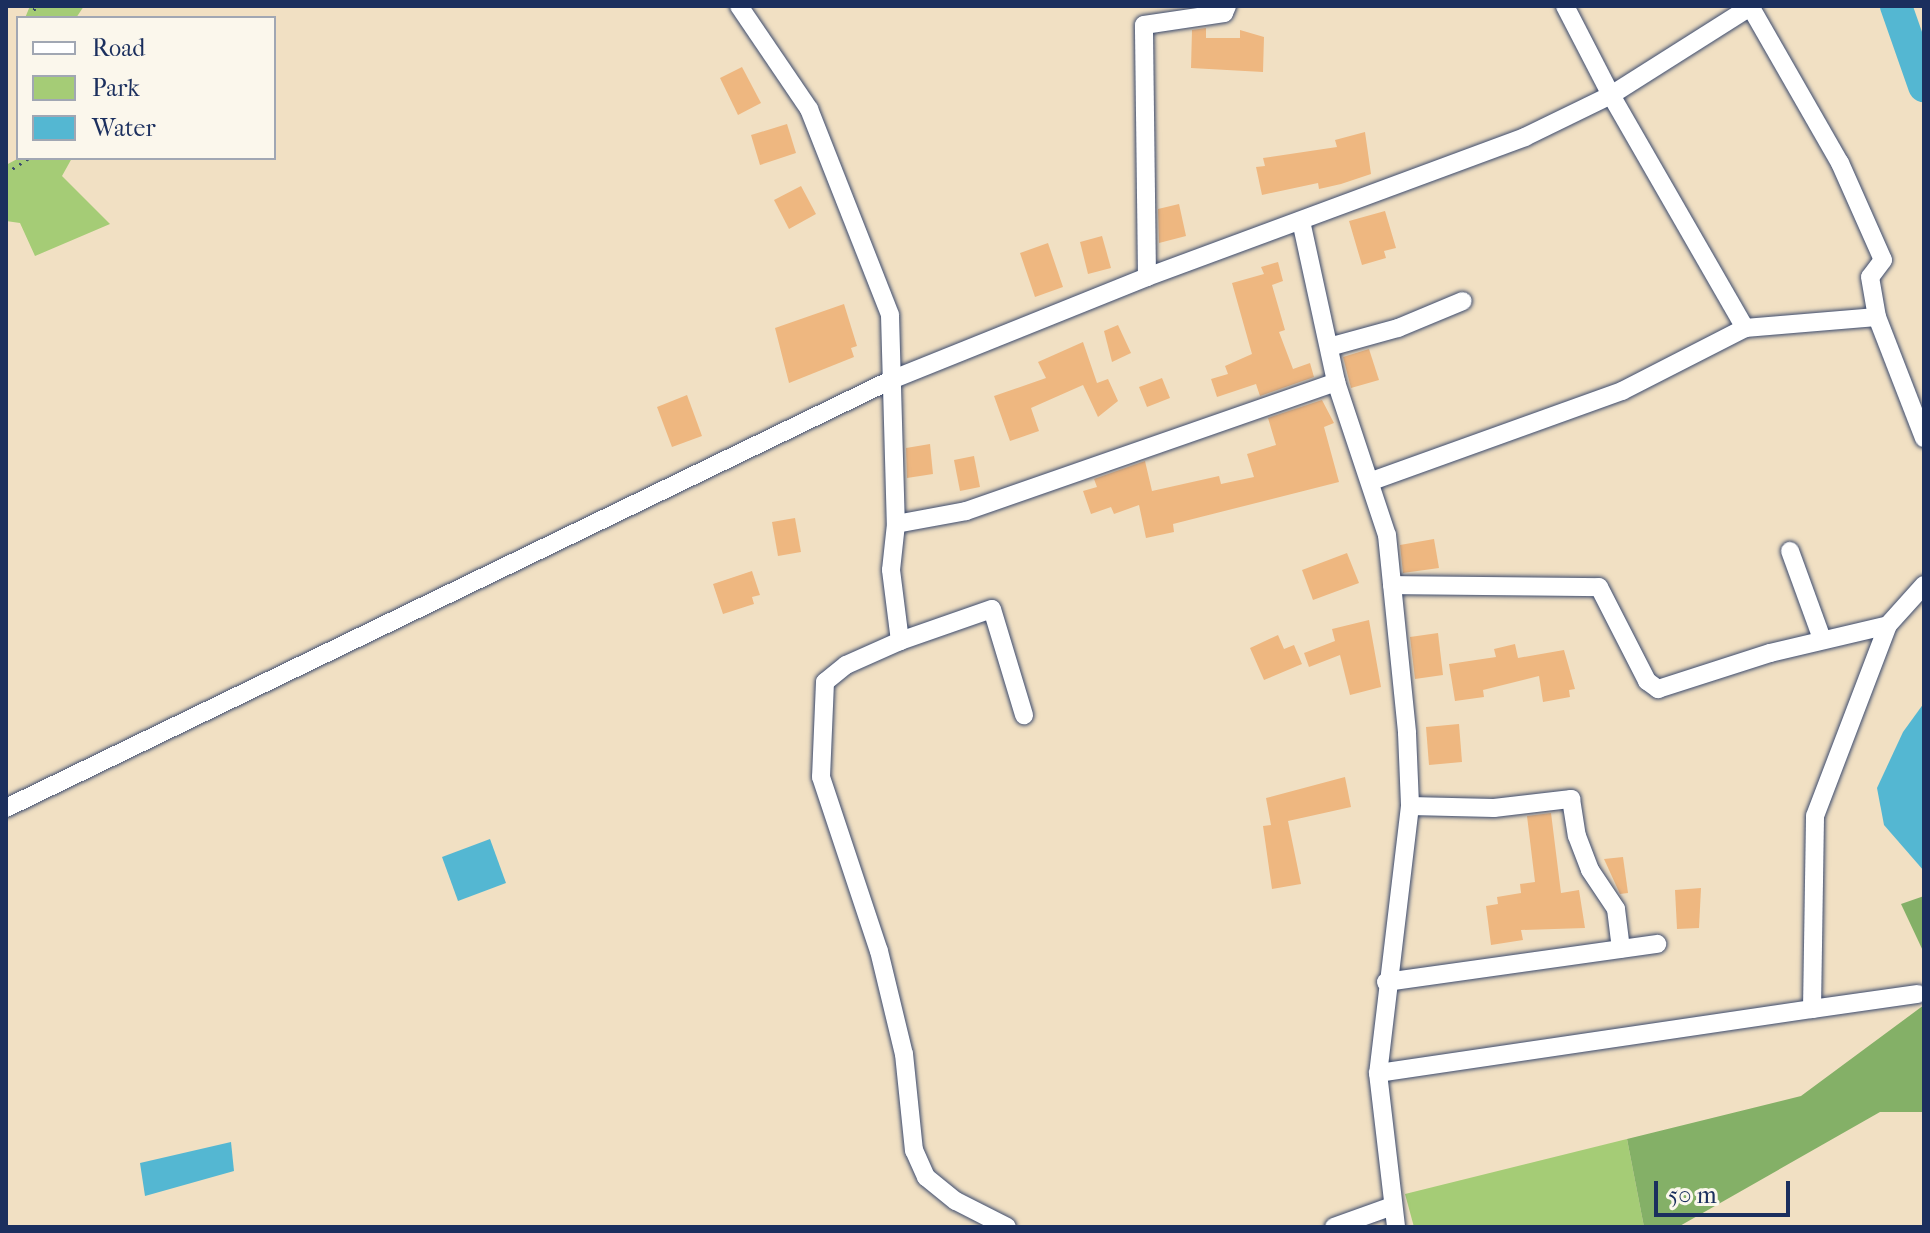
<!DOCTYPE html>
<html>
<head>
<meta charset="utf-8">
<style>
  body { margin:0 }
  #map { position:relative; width:1930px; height:1233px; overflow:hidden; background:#f1e0c3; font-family:"IM FELL French Canon",serif }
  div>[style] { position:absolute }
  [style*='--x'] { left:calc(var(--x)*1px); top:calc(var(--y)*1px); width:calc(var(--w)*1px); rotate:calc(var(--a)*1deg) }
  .green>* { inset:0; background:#a5cc76 }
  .forest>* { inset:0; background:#84b067 }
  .water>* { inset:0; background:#54b7d2 }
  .river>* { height:32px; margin:-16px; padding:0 16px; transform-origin:16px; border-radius:16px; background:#54b7d2 }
  .building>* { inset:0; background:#eeb780 }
  .path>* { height:3px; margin-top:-1.5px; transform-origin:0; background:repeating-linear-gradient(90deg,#3b4a6d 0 2px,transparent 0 8px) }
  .roads { filter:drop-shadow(0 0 2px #3b4a6d) drop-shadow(0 0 2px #3b4a6d) }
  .minor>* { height:18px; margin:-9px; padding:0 9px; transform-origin:9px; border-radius:9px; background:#fff }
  span { translate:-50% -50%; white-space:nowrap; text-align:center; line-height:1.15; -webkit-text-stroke:8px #fbf7ec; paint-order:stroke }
  .frame { position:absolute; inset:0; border:8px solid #1b2f5e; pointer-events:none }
  .legend { position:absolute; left:16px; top:16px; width:260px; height:144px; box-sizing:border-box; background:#fbf7ec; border:2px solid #a1a7b3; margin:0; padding:10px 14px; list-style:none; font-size:24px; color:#1b2f5e }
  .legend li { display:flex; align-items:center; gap:16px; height:40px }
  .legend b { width:40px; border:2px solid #a1a7b3 }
  .scale { position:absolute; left:1654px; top:1181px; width:136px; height:36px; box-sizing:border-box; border:4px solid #1b2f5e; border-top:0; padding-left:10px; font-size:24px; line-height:28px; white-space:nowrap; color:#1b2f5e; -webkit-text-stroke:6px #fbf7ec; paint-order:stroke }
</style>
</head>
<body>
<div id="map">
  <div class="green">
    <i style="clip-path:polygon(30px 6px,84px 6px,76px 18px,25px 18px)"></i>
    <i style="clip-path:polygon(19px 158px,72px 158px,62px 176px,110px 224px,35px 256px,20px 223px,6px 221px,6px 165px)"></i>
    <i style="clip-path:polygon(1627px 1139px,1644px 1227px,1414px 1227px,1405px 1194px)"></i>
  </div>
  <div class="forest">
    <i style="clip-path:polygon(1924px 896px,1924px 953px,1901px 904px)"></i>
    <i style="clip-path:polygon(1924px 1005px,1924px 1112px,1880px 1112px,1678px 1227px,1644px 1227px,1627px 1139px,1801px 1096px)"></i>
  </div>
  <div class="water">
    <i style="clip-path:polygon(1924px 703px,1924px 871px,1884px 825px,1877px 788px,1903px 732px)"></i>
    <i style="clip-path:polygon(490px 839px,506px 883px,458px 901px,442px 857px)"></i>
    <i style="clip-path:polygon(231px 1142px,234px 1171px,145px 1196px,140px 1163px)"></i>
  </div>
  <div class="river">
    <i style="--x:1896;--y:6;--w:85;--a:70.7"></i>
  </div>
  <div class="building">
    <i style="clip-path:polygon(1206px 28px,1206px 38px,1240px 38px,1240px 30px,1264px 37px,1263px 72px,1191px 68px,1192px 30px)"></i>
    <i style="clip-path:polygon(742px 67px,761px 103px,738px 115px,720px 78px)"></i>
    <i style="clip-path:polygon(787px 124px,796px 153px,760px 165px,751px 135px)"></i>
    <i style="clip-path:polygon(1365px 132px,1371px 174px,1341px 184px,1319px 189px,1318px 183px,1262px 195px,1256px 167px,1265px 166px,1263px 158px,1337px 147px,1335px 140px)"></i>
    <i style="clip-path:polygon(801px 186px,816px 214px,789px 229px,774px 200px)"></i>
    <i style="clip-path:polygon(1179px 204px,1186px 236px,1159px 243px,1158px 209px)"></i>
    <i style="clip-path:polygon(1385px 211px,1396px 248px,1384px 251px,1386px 258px,1362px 265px,1349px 221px)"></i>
    <i style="clip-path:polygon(1102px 236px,1111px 268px,1088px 274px,1080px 242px)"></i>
    <i style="clip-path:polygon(1048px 243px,1063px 287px,1035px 297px,1020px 253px)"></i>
    <i style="clip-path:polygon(1278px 262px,1283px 281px,1272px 285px,1285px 330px,1279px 332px,1293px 369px,1310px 363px,1314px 377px,1260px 396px,1256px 384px,1217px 397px,1211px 379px,1228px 374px,1225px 366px,1252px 354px,1232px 283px,1264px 274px,1261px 267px)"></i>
    <i style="clip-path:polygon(844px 304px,857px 346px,851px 348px,854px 357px,789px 383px,775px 328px)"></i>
    <i style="clip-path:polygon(1118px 325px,1131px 353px,1112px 362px,1104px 331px)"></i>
    <i style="clip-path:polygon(1083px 342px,1097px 383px,1108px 379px,1118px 401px,1098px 417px,1083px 385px,1031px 408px,1039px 431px,1010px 441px,994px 396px,1046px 378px,1038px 362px)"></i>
    <i style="clip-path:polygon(1369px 349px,1379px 380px,1351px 388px,1343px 357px)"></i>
    <i style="clip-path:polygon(1162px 378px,1170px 398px,1147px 407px,1139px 387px)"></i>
    <i style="clip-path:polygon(687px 395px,702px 436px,672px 447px,657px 407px)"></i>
    <i style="clip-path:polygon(1322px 400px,1334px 423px,1324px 427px,1339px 482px,1173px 524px,1174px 532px,1146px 538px,1139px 505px,1114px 514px,1111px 507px,1091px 514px,1083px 491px,1097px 487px,1094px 479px,1145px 461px,1152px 491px,1219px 476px,1221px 484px,1254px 477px,1247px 454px,1276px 445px,1268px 418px)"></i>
    <i style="clip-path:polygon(930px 444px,933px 474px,907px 478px,906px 448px)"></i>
    <i style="clip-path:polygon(974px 456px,980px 487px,960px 491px,954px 460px)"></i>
    <i style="clip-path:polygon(795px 518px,801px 552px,778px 556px,772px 522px)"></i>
    <i style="clip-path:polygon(1434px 539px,1439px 568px,1403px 573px,1400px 545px)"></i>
    <i style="clip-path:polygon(1347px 553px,1359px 583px,1313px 600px,1302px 570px)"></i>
    <i style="clip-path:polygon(752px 571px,760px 595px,752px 597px,754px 604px,723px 614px,713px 584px)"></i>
    <i style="clip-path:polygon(1369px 620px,1381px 687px,1350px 695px,1340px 655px,1309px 667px,1304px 653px,1335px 641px,1332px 629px)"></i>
    <i style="clip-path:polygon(1438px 633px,1443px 675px,1415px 679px,1410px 637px)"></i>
    <i style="clip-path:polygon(1278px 635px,1284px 649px,1294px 645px,1302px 664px,1264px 680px,1250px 648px)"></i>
    <i style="clip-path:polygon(1515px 644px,1518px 658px,1564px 650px,1575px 689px,1569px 690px,1570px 697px,1543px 702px,1539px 676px,1483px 690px,1484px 697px,1455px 701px,1449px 664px,1496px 657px,1494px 649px)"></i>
    <i style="clip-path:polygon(1459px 724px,1462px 762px,1429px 765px,1426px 727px)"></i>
    <i style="clip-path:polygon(1345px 777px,1351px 807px,1288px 821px,1301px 884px,1272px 889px,1263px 826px,1271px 825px,1266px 798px)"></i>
    <i style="clip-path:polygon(1551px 813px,1561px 893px,1579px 890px,1585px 928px,1521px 930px,1523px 940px,1491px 945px,1486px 906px,1498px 904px,1497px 897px,1521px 893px,1520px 884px,1535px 882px,1527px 816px)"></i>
    <i style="clip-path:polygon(1623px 857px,1628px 893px,1620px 894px,1604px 859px)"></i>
    <i style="clip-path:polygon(1701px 888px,1699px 928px,1677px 929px,1675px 890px)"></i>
  </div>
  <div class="path">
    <i style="--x:33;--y:18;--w:12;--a:-81"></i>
    <i style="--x:6;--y:173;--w:27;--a:-33"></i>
  </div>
  <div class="roads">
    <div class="minor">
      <i style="--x:739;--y:6;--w:125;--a:55.8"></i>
      <i style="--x:809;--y:109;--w:221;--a:68.5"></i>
      <i style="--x:890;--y:315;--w:209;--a:88.4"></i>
      <i style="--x:896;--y:524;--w:46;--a:96.2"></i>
      <i style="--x:891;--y:570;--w:72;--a:82.8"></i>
      <i style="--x:900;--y:641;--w:59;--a:156"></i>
      <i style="--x:846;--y:665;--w:27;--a:141"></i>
      <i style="--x:825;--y:682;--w:95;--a:92.4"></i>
      <i style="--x:821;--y:777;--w:183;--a:71.6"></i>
      <i style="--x:879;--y:951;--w:106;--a:76.4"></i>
      <i style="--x:904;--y:1054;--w:97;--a:84.1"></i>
      <i style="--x:914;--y:1150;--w:30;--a:66"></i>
      <i style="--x:926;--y:1177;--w:38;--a:39"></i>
      <i style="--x:956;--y:1201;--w:57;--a:27"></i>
      <i style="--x:1565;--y:6;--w:100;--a:62.7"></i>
      <i style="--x:1611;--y:95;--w:269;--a:60.1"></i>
      <i style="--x:1750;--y:6;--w:181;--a:60.2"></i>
      <i style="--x:1840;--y:163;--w:106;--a:66.1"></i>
      <i style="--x:1883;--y:260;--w:21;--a:127"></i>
      <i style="--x:1870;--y:277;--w:41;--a:80.1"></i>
      <i style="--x:1877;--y:317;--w:130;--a:68.8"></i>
      <i style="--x:1301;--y:221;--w:165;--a:77.7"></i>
      <i style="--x:1336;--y:382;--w:161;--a:71.6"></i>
      <i style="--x:1387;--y:535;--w:199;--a:84.2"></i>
      <i style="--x:1407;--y:733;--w:73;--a:87.6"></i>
      <i style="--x:1410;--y:806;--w:269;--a:96.8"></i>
      <i style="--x:1378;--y:1073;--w:155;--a:83.3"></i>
      <i style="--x:1147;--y:277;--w:252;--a:-90.7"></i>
      <i style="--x:1144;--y:25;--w:81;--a:-8.5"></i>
      <i style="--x:1224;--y:13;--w:8;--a:-67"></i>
      <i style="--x:1329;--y:347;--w:72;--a:-15.4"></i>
      <i style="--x:1398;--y:328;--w:70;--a:-22.6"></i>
      <i style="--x:1372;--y:481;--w:266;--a:-19.8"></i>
      <i style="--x:1622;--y:391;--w:138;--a:-27.1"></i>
      <i style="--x:1745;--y:328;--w:132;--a:-4.8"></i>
      <i style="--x:896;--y:524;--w:71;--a:-10.5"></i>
      <i style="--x:966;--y:511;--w:392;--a:-19.2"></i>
      <i style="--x:1790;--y:551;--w:94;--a:70"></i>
      <i style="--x:1392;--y:585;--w:207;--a:0.6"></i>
      <i style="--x:1599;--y:587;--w:106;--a:62.9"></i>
      <i style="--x:1647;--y:681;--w:14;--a:36"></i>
      <i style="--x:1658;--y:689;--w:118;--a:-17.8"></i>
      <i style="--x:1770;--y:653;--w:121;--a:-13.3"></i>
      <i style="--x:900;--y:641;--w:97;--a:-19.2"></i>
      <i style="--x:992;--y:609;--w:111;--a:73.2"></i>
      <i style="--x:1410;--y:806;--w:84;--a:1.4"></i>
      <i style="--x:1494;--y:808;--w:78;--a:-6.7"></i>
      <i style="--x:1571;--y:799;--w:37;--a:81"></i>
      <i style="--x:1577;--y:836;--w:36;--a:69"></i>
      <i style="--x:1590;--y:870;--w:47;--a:56.3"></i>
      <i style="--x:1616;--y:909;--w:40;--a:82.9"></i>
      <i style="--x:6;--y:808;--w:983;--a:-25.81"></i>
      <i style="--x:891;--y:380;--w:276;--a:-21.9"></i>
      <i style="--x:1147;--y:277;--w:403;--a:-20.3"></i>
      <i style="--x:1525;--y:137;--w:96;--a:-26"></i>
      <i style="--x:1611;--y:95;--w:167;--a:-32.3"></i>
      <i style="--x:1386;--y:982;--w:274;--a:-8"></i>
      <i style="--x:1812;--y:1009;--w:107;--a:-8.1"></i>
      <i style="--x:1378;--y:1073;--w:439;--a:-8.4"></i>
      <i style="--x:1812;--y:1009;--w:193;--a:-89.1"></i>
      <i style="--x:1815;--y:816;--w:204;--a:-69.1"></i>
      <i style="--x:1888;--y:625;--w:54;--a:-48"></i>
      <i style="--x:1334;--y:1227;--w:59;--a:-19.7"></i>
    </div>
  </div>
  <div class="frame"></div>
  <ul class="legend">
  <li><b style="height:10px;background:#fff"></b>Road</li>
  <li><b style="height:22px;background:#a5cc76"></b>Park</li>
  <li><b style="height:22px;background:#54b7d2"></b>Water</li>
  </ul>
  <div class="scale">50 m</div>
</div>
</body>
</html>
